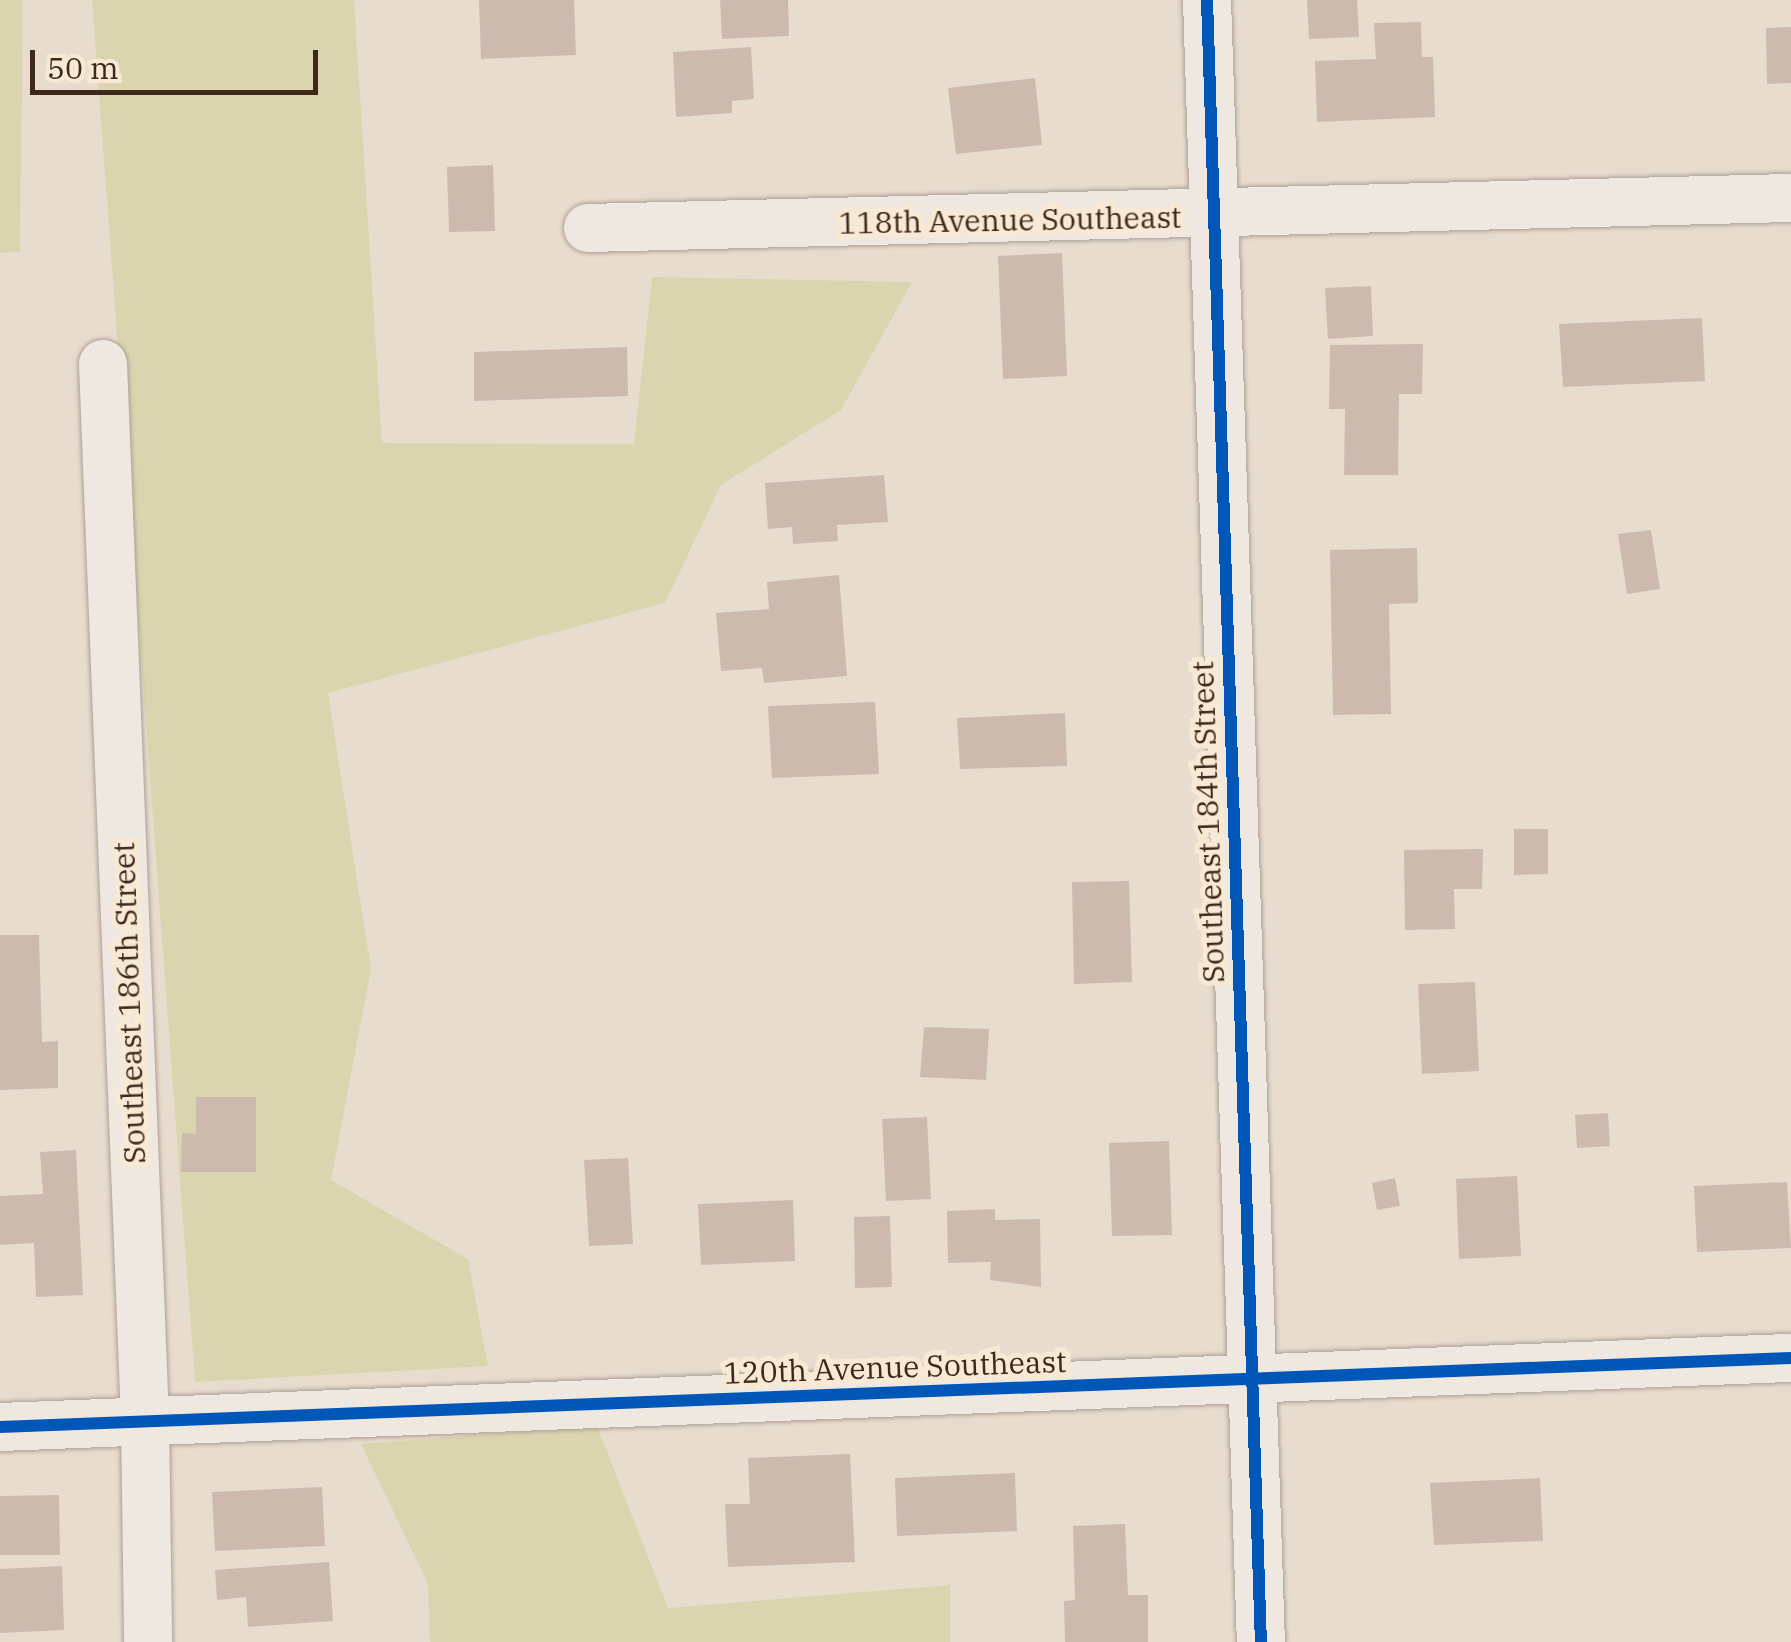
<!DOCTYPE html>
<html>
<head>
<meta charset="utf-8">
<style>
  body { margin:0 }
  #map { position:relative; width:1791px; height:1642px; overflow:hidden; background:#e8dcce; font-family:"IBM Plex Serif",serif }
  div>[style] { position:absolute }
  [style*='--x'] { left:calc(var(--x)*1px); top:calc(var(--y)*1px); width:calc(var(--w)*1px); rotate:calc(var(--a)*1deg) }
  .green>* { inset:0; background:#dbd5af }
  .building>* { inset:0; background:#ccbaaf }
  .roads { filter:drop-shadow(0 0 2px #ada197) drop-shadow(0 0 2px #ada197) }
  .street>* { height:48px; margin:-24px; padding:0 24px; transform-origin:24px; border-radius:24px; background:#efe8e0 }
  .cycleway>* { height:12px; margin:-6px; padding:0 6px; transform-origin:6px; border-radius:6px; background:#0057b8 }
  span { translate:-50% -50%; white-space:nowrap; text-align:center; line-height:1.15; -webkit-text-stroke:10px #f8e9d4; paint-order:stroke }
  .street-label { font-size:30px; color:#3d281e }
  .scale { position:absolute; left:30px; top:50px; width:288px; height:45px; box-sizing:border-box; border:5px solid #3d281e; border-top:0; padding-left:12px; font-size:30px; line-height:35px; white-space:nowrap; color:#3d281e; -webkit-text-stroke:8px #f8e9d4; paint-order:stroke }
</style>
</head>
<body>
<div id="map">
  <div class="green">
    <i style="clip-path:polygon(0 0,23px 0,20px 252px,0 253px)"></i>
    <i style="clip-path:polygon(92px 0,354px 0,382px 443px,634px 444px,652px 277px,912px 282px,841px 410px,721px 485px,665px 603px,328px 693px,371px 969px,331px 1180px,468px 1259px,488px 1366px,195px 1382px)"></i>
    <i style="clip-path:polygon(597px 1426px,668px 1608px,950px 1585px,950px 1642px,430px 1642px,428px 1584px,361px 1444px)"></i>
  </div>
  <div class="building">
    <i style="clip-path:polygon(479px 0,574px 0,576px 55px,481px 59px)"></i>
    <i style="clip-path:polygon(720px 0,788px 0,789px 36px,722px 39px)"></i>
    <i style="clip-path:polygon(1307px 0,1357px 0,1359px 37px,1309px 39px)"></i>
    <i style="clip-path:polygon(1421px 22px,1422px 57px,1433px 57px,1435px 117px,1317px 122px,1315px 61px,1376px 59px,1374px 23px)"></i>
    <i style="clip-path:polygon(1791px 27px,1791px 83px,1767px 84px,1766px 28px)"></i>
    <i style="clip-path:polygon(751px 47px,754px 99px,732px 101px,732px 113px,676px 117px,673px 52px)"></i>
    <i style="clip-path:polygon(1035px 78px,1042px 145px,956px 154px,948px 88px)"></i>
    <i style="clip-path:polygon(493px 165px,495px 231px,449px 232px,447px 167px)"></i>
    <i style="clip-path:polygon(1062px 253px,1067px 376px,1003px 379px,998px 256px)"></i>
    <i style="clip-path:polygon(1371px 286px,1373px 336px,1328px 339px,1325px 288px)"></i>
    <i style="clip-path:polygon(1702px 318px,1705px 381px,1563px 387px,1559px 324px)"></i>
    <i style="clip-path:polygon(1423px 344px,1422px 394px,1399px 394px,1398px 475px,1344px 475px,1345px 409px,1329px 409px,1330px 345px)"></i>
    <i style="clip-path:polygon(627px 347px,628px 396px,474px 401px,474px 352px)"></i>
    <i style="clip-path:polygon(884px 475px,888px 522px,837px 525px,838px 541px,793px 544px,792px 527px,768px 529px,765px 483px)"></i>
    <i style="clip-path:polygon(1651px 530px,1660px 589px,1627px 594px,1618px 534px)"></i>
    <i style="clip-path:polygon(1417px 548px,1418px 603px,1389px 604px,1391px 714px,1333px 715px,1330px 550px)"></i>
    <i style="clip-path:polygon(839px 575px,847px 676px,764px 683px,762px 668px,721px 671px,716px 613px,769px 609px,767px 582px)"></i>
    <i style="clip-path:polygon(875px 702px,879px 774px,772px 778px,768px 706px)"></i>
    <i style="clip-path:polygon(1065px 713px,1067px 766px,960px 769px,957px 718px)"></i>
    <i style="clip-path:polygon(1514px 829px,1548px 829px,1548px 874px,1514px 875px)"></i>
    <i style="clip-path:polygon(1483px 849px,1482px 889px,1454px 889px,1455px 929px,1405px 930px,1404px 850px)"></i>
    <i style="clip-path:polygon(1129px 881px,1132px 982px,1074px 984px,1072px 882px)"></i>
    <i style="clip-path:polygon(0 935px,39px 935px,42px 1042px,58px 1041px,58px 1088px,0 1090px)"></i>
    <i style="clip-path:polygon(1475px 982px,1479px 1071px,1422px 1074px,1418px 984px)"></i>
    <i style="clip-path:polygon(924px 1027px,989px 1029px,986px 1080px,920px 1077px)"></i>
    <i style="clip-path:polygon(196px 1097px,256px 1097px,256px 1172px,181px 1172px,182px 1133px,196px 1134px)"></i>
    <i style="clip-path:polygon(1608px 1113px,1610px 1146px,1577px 1148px,1575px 1115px)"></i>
    <i style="clip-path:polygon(927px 1117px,931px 1199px,886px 1201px,882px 1119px)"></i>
    <i style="clip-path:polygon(1169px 1141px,1172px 1235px,1112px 1236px,1109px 1143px)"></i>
    <i style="clip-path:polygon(76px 1150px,83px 1295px,36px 1297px,34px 1243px,0 1245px,0 1196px,43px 1194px,40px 1152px)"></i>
    <i style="clip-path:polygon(628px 1158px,633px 1244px,589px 1246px,584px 1160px)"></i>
    <i style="clip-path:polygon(1517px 1176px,1521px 1256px,1459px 1259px,1456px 1179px)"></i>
    <i style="clip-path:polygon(1395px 1178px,1400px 1206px,1377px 1210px,1372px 1183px)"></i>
    <i style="clip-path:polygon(1787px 1182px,1791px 1248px,1697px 1252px,1694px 1186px)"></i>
    <i style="clip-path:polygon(793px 1200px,795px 1261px,701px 1265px,698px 1204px)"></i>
    <i style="clip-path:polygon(995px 1209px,995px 1220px,1040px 1219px,1041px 1287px,990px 1280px,991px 1262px,948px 1263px,947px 1211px)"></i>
    <i style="clip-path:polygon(890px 1216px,892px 1287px,855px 1288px,854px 1217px)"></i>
    <i style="clip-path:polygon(850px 1454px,855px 1562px,728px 1567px,725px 1504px,750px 1504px,748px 1458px)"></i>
    <i style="clip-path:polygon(1015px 1473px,1017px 1531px,897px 1536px,895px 1478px)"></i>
    <i style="clip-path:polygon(1540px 1478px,1543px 1541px,1434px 1545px,1430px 1483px)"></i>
    <i style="clip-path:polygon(322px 1487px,325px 1546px,215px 1551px,212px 1492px)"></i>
    <i style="clip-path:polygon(59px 1495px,60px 1555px,0 1555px,0 1496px)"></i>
    <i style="clip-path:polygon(1125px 1524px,1128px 1595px,1148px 1595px,1148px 1642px,1065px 1642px,1064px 1601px,1075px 1600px,1073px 1526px)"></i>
    <i style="clip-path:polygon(329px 1562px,333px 1621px,248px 1627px,246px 1597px,217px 1600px,215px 1570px)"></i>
    <i style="clip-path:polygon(62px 1566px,64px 1630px,0 1633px,0 1569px)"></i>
  </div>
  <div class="roads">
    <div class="street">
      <i style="--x:1207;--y:0;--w:1643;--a:88.12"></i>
      <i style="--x:588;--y:228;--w:1203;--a:-1.43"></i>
      <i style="--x:103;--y:364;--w:1056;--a:87.72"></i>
      <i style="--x:145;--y:1419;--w:223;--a:89.2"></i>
      <i style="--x:0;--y:1427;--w:1792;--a:-2.21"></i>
    </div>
  </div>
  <div class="cycleway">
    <i style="--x:1207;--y:0;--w:1643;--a:88.12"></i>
    <i style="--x:0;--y:1427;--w:1792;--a:-2.21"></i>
  </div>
  <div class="street-label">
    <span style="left:1010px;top:220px;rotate:-1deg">118th Avenue Southeast</span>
    <span style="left:1208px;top:822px;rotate:-92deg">Southeast 184th Street</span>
    <span style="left:129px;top:1003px;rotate:-92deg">Southeast 186th Street</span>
    <span style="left:895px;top:1367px;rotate:-2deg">120th Avenue Southeast</span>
  </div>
  <div class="scale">50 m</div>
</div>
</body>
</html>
